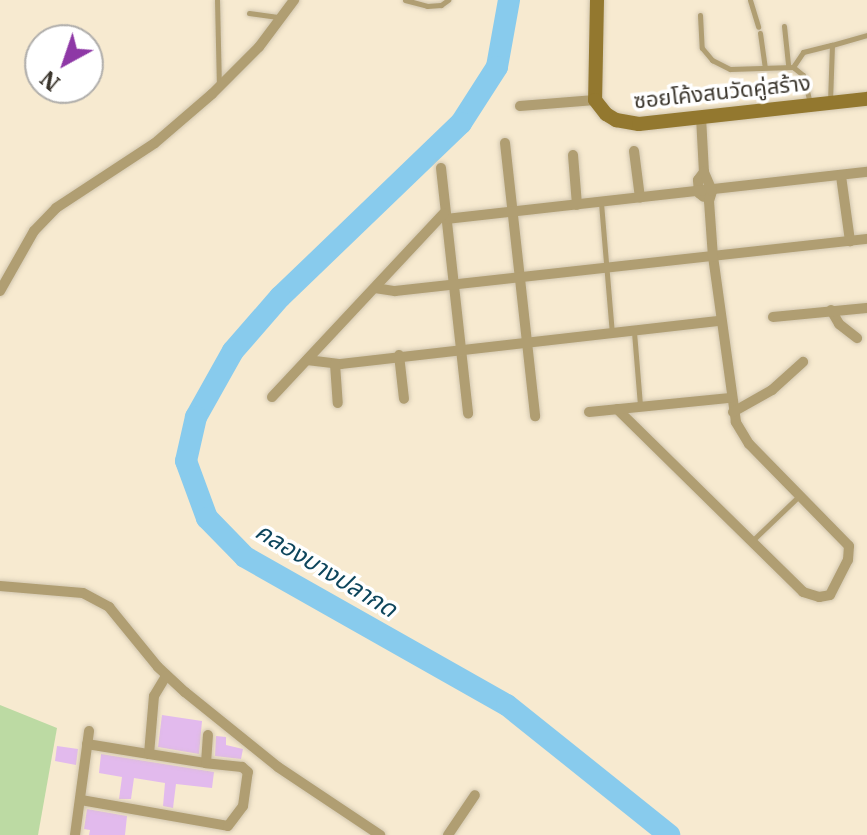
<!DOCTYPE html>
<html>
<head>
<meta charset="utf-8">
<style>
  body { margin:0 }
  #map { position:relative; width:867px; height:835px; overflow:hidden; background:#f7ead0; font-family:"IBM Plex Serif","Noto Sans Thai",serif }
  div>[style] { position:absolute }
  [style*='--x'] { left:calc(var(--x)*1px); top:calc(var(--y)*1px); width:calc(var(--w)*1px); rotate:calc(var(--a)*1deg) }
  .green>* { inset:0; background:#bcdaa3 }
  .river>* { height:22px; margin:-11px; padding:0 11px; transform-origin:11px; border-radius:11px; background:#88cbed }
  .building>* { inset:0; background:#e2baed }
  .roads { filter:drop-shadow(0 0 2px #d1c6af) drop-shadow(0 0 2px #d1c6af) }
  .lane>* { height:5px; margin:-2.5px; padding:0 2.5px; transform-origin:2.5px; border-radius:2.5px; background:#b09e72 }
  .street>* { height:10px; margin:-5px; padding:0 5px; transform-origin:5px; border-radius:5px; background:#b09e72 }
  .secondary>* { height:14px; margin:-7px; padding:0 7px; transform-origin:7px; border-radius:7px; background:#93782f }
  span { translate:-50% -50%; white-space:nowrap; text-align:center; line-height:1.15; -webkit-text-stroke:7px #fff; paint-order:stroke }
  .street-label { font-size:22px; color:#3a352c }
  .water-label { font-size:24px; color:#0d455c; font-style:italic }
  .north { position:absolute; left:24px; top:24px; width:80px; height:80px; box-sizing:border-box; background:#fff; border:2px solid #b0aeab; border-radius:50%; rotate:220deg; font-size:22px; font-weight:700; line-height:32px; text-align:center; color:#3a352c }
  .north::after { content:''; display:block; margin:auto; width:28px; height:36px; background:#8e38a6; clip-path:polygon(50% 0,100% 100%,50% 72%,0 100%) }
</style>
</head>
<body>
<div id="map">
  <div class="green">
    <i style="clip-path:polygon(0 705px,57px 728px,38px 835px,0 835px)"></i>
  </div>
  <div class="river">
    <i style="--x:509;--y:0;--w:68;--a:100.2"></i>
    <i style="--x:497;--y:67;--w:67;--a:122.7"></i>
    <i style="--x:461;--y:123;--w:251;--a:136.1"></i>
    <i style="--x:280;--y:297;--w:72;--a:131"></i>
    <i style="--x:233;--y:351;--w:76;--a:119.3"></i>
    <i style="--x:196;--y:417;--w:45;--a:102.8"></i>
    <i style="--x:186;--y:461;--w:61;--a:69.8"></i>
    <i style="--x:207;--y:518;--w:54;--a:45.7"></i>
    <i style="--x:245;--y:557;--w:301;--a:29.5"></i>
    <i style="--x:507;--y:705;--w:208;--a:38.7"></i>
  </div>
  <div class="building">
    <i style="clip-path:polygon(162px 715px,202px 721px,199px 754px,158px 747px)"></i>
    <i style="clip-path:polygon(216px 736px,226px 737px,226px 745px,243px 749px,241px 759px,215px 756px)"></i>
    <i style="clip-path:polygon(57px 746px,78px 749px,76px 765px,55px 761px)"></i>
    <i style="clip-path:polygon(101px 754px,214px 772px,212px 788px,176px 784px,173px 808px,163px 806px,165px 783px,134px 778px,131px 799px,119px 799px,122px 777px,99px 773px)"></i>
    <i style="clip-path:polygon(87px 809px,127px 816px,125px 835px,89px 835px,90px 830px,84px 829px)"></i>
  </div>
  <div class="roads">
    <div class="lane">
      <i style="--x:217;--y:0;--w:86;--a:88.7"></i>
      <i style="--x:405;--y:0;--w:23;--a:15"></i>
      <i style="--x:427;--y:6;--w:14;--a:-4"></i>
      <i style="--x:441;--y:5;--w:9;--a:-36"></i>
      <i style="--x:750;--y:0;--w:28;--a:73"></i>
      <i style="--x:249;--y:13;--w:29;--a:8"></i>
      <i style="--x:700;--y:15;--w:33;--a:87"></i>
      <i style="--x:702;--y:48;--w:16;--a:50"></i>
      <i style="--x:712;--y:60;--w:20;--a:27"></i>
      <i style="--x:730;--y:69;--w:63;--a:-1.8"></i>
      <i style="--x:793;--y:67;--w:13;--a:39"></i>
      <i style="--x:803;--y:75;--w:30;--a:76"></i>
      <i style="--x:784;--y:26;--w:39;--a:84"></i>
      <i style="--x:760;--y:33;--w:34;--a:82"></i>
      <i style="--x:793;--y:67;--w:18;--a:-56"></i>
      <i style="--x:803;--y:52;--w:30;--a:-14"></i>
      <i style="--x:830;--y:102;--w:57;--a:-88"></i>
      <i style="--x:832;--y:45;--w:36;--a:-16"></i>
      <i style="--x:601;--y:203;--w:130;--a:85.2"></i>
      <i style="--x:634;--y:332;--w:73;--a:85.3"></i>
      <i style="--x:754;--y:539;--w:62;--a:-43.7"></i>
    </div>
    <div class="street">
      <i style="--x:520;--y:106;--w:75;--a:-4.6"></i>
      <i style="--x:701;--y:117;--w:55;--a:86.9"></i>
      <i style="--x:704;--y:172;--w:10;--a:127"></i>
      <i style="--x:698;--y:180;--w:13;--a:86"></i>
      <i style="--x:699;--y:193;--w:6;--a:39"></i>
      <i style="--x:505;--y:143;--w:275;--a:83.7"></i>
      <i style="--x:634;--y:151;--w:47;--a:82.7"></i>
      <i style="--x:573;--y:155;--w:50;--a:85.4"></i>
      <i style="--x:441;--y:168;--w:247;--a:83.7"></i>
      <i style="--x:841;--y:176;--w:66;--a:82.1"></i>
      <i style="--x:446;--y:219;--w:424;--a:-6.4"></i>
      <i style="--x:375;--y:288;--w:20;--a:9"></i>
      <i style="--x:395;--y:291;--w:475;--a:-6.3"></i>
      <i style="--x:0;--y:291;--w:69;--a:-60.5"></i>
      <i style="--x:34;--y:231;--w:32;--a:-46"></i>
      <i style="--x:56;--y:208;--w:118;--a:-33.3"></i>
      <i style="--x:155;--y:143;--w:75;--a:-40.7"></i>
      <i style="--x:212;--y:94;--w:66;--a:-45"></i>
      <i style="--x:259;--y:47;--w:59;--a:-53.3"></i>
      <i style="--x:831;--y:310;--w:16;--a:60"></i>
      <i style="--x:839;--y:324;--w:23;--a:38"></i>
      <i style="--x:773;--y:317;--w:94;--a:-5.5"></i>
      <i style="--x:399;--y:355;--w:44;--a:83.5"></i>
      <i style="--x:307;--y:360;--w:34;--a:7"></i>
      <i style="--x:341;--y:364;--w:381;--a:-6.5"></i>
      <i style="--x:335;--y:364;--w:39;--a:86"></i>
      <i style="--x:272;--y:397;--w:252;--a:-46.9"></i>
      <i style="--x:617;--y:409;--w:261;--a:44.5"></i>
      <i style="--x:803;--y:592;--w:17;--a:17"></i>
      <i style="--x:819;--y:597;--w:11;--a:-10"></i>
      <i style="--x:830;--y:595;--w:39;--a:-63"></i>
      <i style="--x:848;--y:560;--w:14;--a:-86"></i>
      <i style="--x:849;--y:546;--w:143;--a:-134.4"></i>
      <i style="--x:749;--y:444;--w:26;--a:-121"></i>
      <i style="--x:736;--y:422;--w:167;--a:-97.9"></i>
      <i style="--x:713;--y:257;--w:56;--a:-94.1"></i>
      <i style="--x:709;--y:201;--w:10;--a:-73"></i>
      <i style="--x:712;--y:191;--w:21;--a:-113"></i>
      <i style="--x:589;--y:412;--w:142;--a:-5.7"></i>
      <i style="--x:733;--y:412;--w:45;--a:-29.4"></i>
      <i style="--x:772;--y:390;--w:42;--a:-42.1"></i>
      <i style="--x:0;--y:586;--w:83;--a:4.8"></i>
      <i style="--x:83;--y:593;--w:30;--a:28"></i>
      <i style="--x:109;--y:607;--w:77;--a:50.8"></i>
      <i style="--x:158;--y:667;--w:37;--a:43"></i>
      <i style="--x:185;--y:692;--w:119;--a:38.9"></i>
      <i style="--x:278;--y:767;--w:123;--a:33.7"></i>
      <i style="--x:87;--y:744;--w:63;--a:9.2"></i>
      <i style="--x:149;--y:754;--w:58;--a:-85.1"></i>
      <i style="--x:154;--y:696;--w:23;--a:-59"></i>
      <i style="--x:149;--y:754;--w:58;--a:9"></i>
      <i style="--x:81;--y:800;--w:149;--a:10"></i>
      <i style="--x:228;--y:826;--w:25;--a:-53"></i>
      <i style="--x:243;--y:806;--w:34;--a:-82"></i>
      <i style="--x:248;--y:772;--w:8;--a:-140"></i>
      <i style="--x:242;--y:767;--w:36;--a:-174"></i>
      <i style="--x:206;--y:763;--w:28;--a:-86"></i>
      <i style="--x:75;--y:835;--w:105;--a:-82.3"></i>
      <i style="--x:448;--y:835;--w:48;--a:-56"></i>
    </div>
    <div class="secondary">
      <i style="--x:597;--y:0;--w:100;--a:91.1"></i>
      <i style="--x:595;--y:100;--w:18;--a:52"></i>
      <i style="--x:606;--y:114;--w:12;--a:31"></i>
      <i style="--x:616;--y:120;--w:23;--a:10"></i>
      <i style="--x:639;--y:124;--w:229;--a:-6.3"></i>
    </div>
  </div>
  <div class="street-label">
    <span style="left:722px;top:91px;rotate:-6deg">ซอยโค้งสนวัดคู่สร้าง</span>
  </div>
  <div class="water-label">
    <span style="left:326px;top:570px;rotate:31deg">คลองบางปลากด</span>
  </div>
  <div class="north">N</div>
</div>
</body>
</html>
